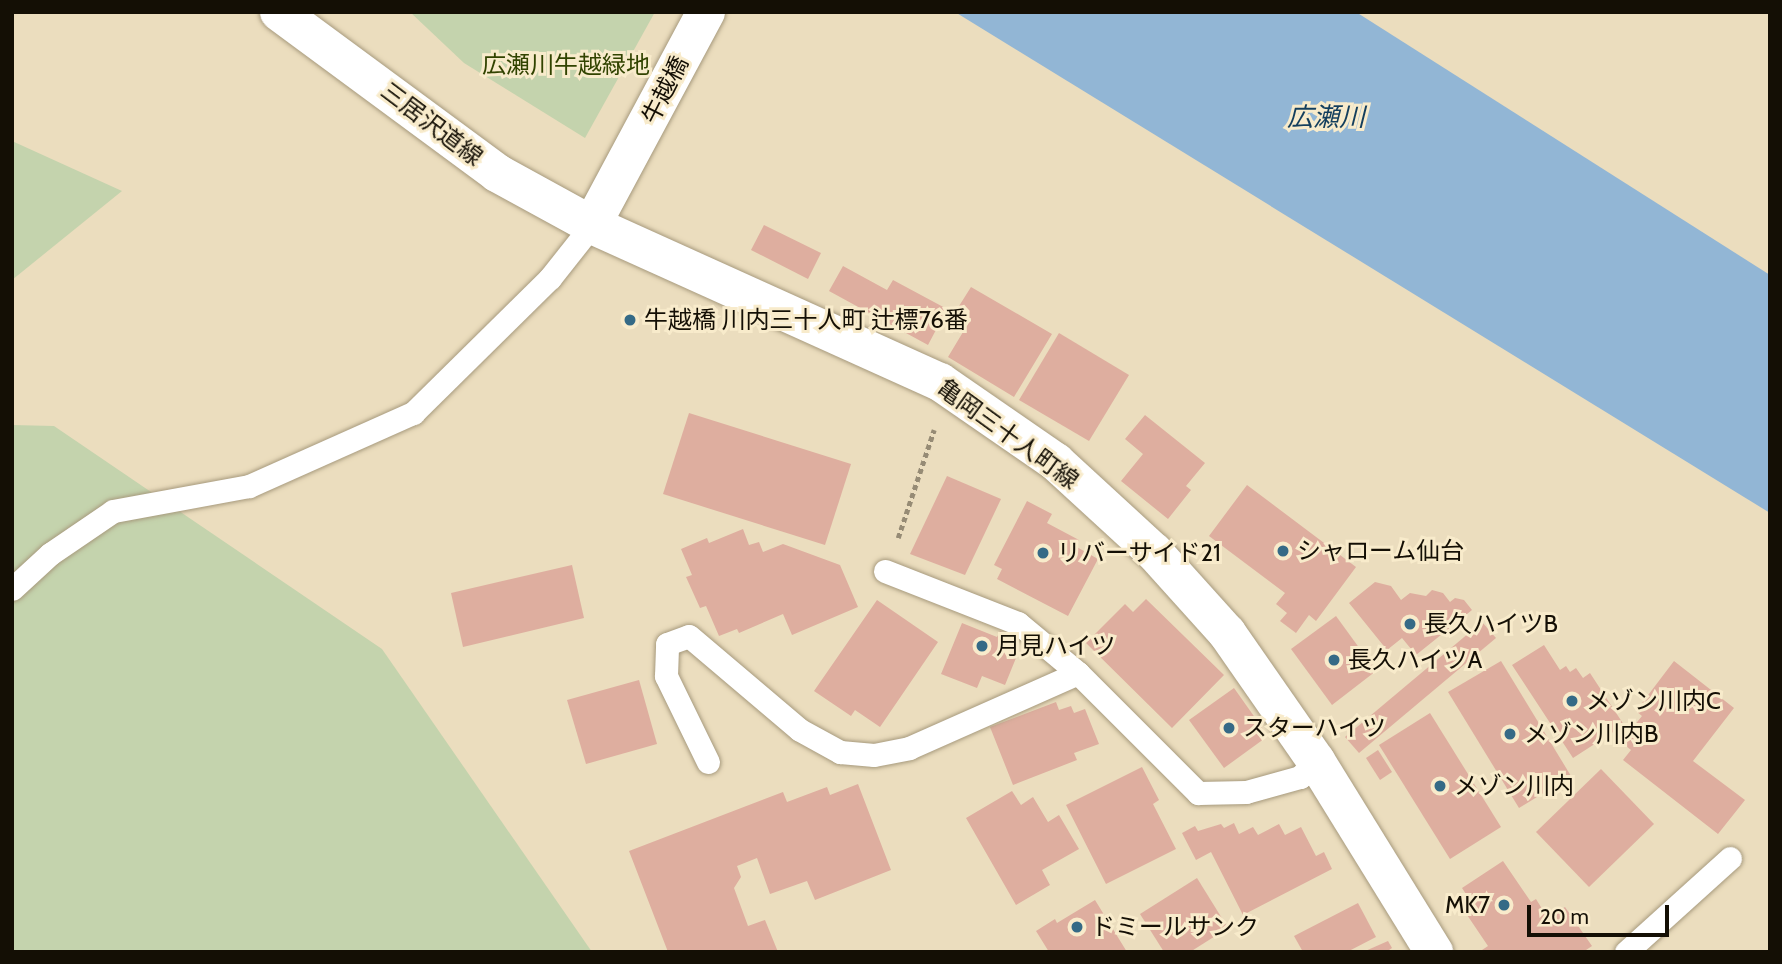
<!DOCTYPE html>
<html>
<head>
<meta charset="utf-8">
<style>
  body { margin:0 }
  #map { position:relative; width:1782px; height:964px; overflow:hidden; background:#ebddbe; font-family:Cabin,"Noto Sans JP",sans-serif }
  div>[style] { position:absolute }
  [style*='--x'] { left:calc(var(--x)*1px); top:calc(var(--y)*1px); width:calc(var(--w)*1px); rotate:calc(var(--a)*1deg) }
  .green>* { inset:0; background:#c4d3ad }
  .water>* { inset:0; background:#92b6d5 }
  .building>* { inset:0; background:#deae9f }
  .path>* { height:4.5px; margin-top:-2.25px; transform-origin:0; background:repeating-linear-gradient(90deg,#968b75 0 5px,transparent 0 8.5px) }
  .roads { filter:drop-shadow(0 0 2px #a79a7d) drop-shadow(0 0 2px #a79a7d) }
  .lane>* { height:23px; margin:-11.5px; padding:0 11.5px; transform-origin:11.5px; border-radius:11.5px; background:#fff }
  .street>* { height:38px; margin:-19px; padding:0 19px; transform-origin:19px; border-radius:19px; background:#fff }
  .secondary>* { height:38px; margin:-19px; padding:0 19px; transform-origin:19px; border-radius:19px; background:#fff }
  .dots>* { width:19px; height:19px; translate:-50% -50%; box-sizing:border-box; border:4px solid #f8ebcb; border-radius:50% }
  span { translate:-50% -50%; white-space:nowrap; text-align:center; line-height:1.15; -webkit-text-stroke:6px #f8ebcb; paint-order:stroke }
  .park-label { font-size:24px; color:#314300 }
  .street-label { font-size:24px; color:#140f05 }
  .poi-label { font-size:24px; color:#140f05 }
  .left { translate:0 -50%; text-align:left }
  .right { translate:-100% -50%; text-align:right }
  .water-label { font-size:26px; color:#133e5d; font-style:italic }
  .frame { position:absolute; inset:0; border:14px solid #140f05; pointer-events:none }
  .scale { position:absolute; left:1527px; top:905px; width:142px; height:32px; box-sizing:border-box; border:4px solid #140f05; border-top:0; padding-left:9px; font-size:21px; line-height:24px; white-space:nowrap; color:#140f05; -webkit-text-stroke:5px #f8ebcb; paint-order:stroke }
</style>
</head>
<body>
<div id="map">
  <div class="green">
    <i style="clip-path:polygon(410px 12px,655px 12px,585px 138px,464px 63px)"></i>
    <i style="clip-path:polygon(12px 141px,122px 191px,12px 280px)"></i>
    <i style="clip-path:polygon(12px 425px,54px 426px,382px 649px,592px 952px,12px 952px)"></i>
  </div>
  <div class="water">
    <i style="clip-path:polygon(955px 12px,1356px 12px,1770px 275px,1770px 513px)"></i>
  </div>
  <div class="building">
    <i style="clip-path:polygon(764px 225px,821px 253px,808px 279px,751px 250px)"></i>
    <i style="clip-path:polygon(843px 266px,887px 290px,893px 280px,947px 309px,928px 345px,829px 291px)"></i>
    <i style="clip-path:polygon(971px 287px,1052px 334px,1014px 397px,948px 357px,969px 322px,954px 314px)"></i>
    <i style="clip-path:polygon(1059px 333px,1129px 375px,1089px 441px,1019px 400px)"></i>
    <i style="clip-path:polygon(689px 413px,851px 464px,825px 545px,663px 494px)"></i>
    <i style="clip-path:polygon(1145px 415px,1205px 463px,1186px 486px,1191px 490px,1168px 519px,1121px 481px,1143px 454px,1125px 439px)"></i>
    <i style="clip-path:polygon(947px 476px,1001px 499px,965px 575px,910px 554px)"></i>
    <i style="clip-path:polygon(1247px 485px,1356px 567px,1316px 621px,1309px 615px,1296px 633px,1280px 621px,1287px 613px,1276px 604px,1285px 593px,1209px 536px)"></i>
    <i style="clip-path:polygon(1027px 501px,1052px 514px,1047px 523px,1079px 540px,1075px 546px,1098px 559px,1068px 616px,997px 579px,1002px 569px,994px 565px)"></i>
    <i style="clip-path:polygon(743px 529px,749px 545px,759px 542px,763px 552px,783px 544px,840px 565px,858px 607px,792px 635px,783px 614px,739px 633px,737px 629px,719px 636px,706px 606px,700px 608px,686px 577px,692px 575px,681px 549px,707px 538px,709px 543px)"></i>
    <i style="clip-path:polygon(572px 565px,584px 618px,463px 647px,451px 593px)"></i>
    <i style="clip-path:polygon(1375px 582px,1391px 586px,1401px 600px,1410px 593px,1426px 596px,1432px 590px,1443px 593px,1450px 602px,1455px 598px,1464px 600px,1472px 610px,1416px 655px,1402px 638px,1387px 650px,1349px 603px)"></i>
    <i style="clip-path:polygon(1146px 599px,1224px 675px,1172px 728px,1086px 643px,1125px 604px,1133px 612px)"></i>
    <i style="clip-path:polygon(877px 600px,938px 642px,880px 727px,855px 710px,851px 716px,814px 691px)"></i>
    <i style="clip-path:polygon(1336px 616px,1376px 671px,1332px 705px,1291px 649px)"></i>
    <i style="clip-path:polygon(1482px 622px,1496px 638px,1359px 753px,1345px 737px)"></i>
    <i style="clip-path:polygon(962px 623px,997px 637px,1000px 631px,1017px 637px,1009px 656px,1016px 658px,1005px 685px,982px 676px,977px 688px,941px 674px)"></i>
    <i style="clip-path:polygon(1544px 645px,1560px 670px,1566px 666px,1570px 672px,1576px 668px,1583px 678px,1590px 673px,1624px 725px,1573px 758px,1512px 665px)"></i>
    <i style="clip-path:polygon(1501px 661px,1571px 776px,1519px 808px,1448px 692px)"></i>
    <i style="clip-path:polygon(1674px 661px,1734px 708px,1693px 761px,1745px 800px,1718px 834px,1623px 760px,1631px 750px,1621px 742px,1642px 716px,1636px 711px)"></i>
    <i style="clip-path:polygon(639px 680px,657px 744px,586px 764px,567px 700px)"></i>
    <i style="clip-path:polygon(1234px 688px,1268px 736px,1224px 768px,1189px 720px)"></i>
    <i style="clip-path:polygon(1056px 702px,1059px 710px,1071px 706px,1074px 713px,1085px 709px,1099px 744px,1074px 753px,1077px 760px,1013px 785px,990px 727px)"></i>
    <i style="clip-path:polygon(1430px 713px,1501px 827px,1450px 859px,1379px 745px)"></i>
    <i style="clip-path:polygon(1378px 750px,1392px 772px,1380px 780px,1366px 758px)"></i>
    <i style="clip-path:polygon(1142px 767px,1159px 800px,1153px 804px,1176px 849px,1106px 884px,1066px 805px)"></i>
    <i style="clip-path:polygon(1601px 769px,1654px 824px,1589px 887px,1536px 832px)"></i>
    <i style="clip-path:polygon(858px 784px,891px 870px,815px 900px,807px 881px,770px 894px,757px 858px,737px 866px,741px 877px,734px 888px,748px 926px,765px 920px,778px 952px,668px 952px,629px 851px,783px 792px,787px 802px,827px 787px,830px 795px)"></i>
    <i style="clip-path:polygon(1012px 791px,1021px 805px,1033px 797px,1048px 822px,1059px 815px,1079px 849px,1042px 870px,1050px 885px,1016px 905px,966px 818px)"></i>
    <i style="clip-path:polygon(1234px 823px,1239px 834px,1253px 827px,1258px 835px,1279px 824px,1285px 835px,1301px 827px,1316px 856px,1324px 852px,1332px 869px,1243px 915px,1211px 852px,1196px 860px,1182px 833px,1195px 826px,1198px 831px,1221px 824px,1224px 828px)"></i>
    <i style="clip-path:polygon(1503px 861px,1531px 902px,1536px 899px,1544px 912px,1549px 909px,1552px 915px,1565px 907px,1592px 946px,1583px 952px,1479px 952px,1488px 946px,1463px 909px,1472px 903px,1462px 888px)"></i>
    <i style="clip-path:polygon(1197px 878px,1228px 928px,1190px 952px,1164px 952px,1140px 914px)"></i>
    <i style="clip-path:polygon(1095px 900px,1127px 952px,1049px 952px,1036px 931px,1055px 919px,1057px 923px)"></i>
    <i style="clip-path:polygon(1358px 903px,1376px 937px,1347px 952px,1303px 952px,1294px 936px)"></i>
    <i style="clip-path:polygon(1388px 941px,1392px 948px,1386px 952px,1363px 952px)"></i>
  </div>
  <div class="path">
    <i style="--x:898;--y:538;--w:114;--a:-71.6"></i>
  </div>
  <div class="roads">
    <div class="lane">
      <i style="--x:885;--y:571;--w:143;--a:21.4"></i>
      <i style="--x:1018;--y:623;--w:78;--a:39.8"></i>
      <i style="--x:12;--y:589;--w:52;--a:-42.6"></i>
      <i style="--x:50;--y:554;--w:76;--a:-34.3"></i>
      <i style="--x:113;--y:511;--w:138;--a:-10.4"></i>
      <i style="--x:249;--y:486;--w:180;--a:-24"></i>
      <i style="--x:413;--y:413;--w:192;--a:-44.6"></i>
      <i style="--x:550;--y:278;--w:68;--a:-51.6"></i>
      <i style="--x:708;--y:762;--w:96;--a:-116"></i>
      <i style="--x:666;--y:676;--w:32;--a:-88"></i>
      <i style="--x:667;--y:644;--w:23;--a:-20"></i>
      <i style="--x:689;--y:636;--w:145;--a:40.3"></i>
      <i style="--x:800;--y:730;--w:46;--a:28.8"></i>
      <i style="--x:840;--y:752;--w:34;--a:5"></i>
      <i style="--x:874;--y:755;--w:36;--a:-11"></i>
      <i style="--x:909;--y:748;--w:185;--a:-23.9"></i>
      <i style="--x:1078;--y:673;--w:170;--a:45"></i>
      <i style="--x:1198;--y:793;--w:48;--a:-1.2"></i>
      <i style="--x:1246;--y:792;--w:56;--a:-15.5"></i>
      <i style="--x:1300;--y:777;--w:23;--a:-45"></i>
      <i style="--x:1626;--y:952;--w:140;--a:-42.1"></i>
    </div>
    <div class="street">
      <i style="--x:279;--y:12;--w:271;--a:36.4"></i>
      <i style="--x:497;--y:173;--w:108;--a:28.7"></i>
    </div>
    <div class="secondary">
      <i style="--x:706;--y:12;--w:242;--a:118.2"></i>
      <i style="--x:592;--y:225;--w:382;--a:24.3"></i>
      <i style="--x:940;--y:382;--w:141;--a:34.6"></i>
      <i style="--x:1056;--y:462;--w:133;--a:42.6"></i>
      <i style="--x:1154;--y:552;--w:109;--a:48"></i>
      <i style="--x:1227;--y:633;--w:156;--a:55.2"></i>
      <i style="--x:1316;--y:761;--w:225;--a:58.3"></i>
    </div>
  </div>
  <div class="dots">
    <i style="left:630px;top:320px;background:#356a86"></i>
    <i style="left:1283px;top:551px;background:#356a86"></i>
    <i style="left:1043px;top:553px;background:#356a86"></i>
    <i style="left:1410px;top:624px;background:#356a86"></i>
    <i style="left:982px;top:646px;background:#356a86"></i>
    <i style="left:1334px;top:660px;background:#356a86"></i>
    <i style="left:1572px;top:701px;background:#356a86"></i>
    <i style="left:1229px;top:728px;background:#356a86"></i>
    <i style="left:1510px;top:734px;background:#356a86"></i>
    <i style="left:1440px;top:786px;background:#356a86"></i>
    <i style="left:1504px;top:905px;background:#356a86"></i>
    <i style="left:1077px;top:927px;background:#356a86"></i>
  </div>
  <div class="park-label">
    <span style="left:566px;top:65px">広瀬川牛越緑地</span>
  </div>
  <div class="street-label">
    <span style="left:665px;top:90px;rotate:-63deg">牛越橋</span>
    <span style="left:432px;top:124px;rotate:37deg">三居沢道線</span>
    <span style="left:1008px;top:434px;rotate:36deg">亀岡三十人町線</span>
  </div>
  <div class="poi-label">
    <span class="left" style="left:644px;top:320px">牛越橋 川内三十人町 辻標76番</span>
    <span class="left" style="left:1297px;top:551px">シャローム仙台</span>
    <span class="left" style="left:1057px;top:553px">リバーサイド21</span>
    <span class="left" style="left:1424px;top:624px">長久ハイツB</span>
    <span class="left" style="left:996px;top:646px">月見ハイツ</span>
    <span class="left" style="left:1348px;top:660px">長久ハイツA</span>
    <span class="left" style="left:1586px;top:701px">メゾン川内C</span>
    <span class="left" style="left:1243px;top:728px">スターハイツ</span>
    <span class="left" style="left:1524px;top:734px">メゾン川内B</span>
    <span class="left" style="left:1454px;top:786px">メゾン川内</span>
    <span class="right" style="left:1490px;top:905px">MK7</span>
    <span class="left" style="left:1091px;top:927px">ドミールサンク</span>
  </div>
  <div class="water-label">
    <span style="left:1326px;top:118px">広瀬川</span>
  </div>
  <div class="frame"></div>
  <div class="scale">20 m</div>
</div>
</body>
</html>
